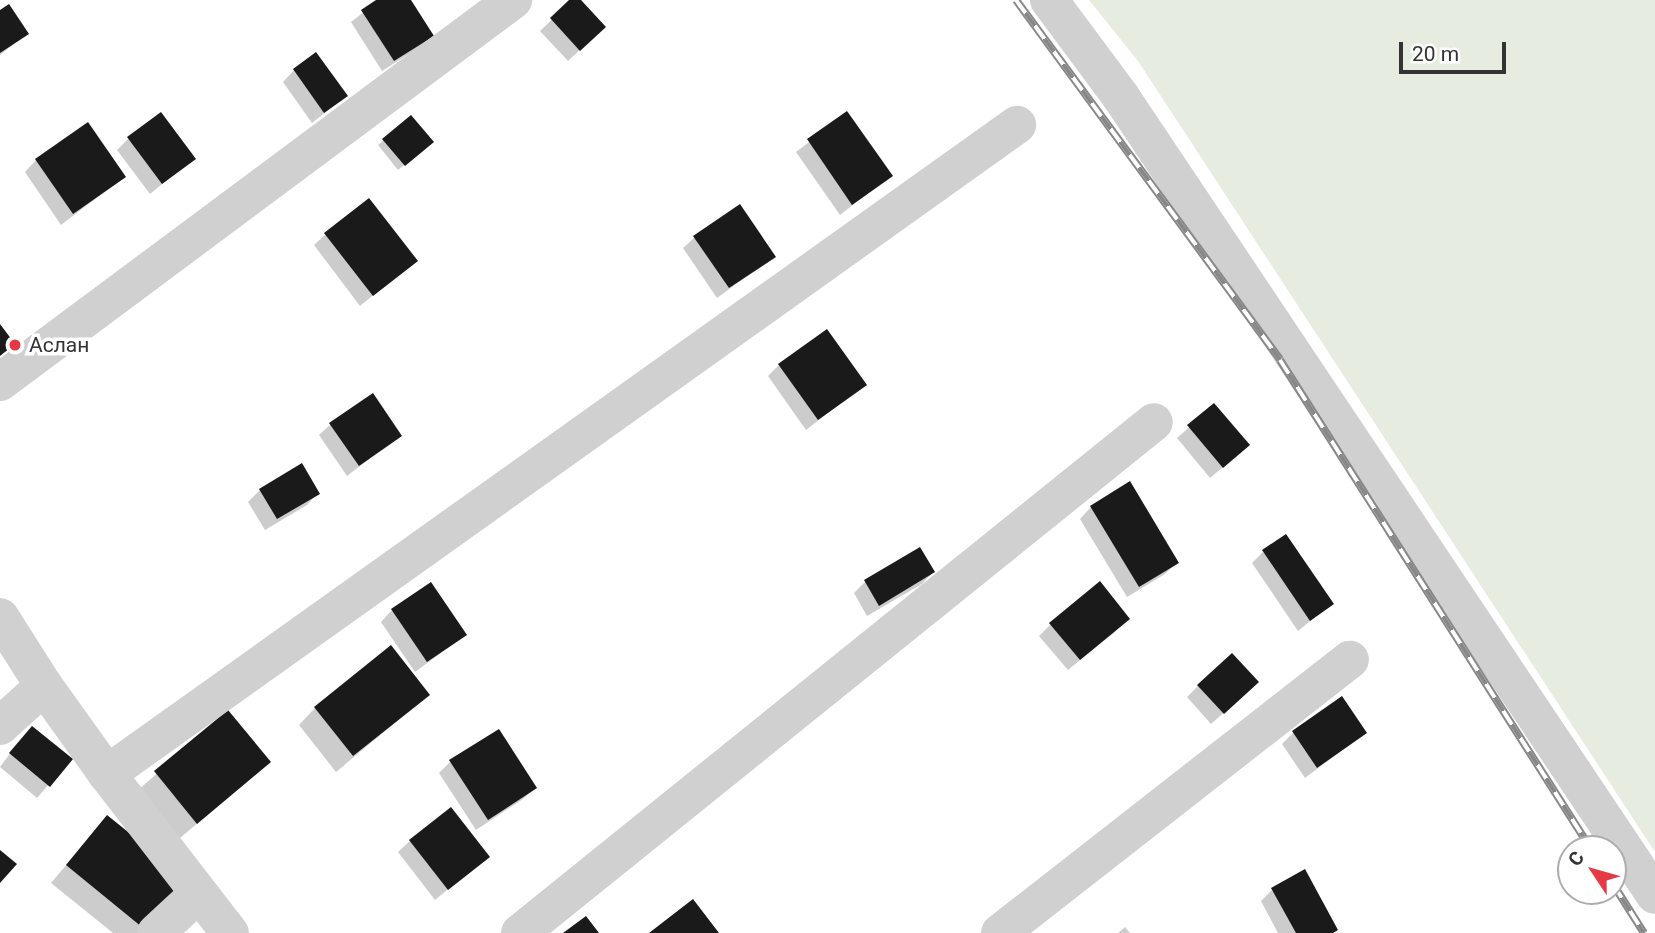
<!DOCTYPE html>
<html>
<head>
<meta charset="utf-8">
<style>
  body { margin:0 }
  #map { position:relative; width:1655px; height:933px; overflow:hidden; background:#fff; font-family:Roboto,sans-serif }
  div>[style] { position:absolute }
  [style*='--x'] { left:calc(var(--x)*1px); top:calc(var(--y)*1px); width:calc(var(--w)*1px); rotate:calc(var(--a)*1deg) }
  .green>* { inset:0; background:#e6ecdf }
  .shadow>* { inset:0; background:#0003 }
  .building>* { inset:0; background:#1a1a1a }
  .minor>* { height:38px; margin:-19px; padding:0 19px; transform-origin:19px; border-radius:19px; background:#d0d0d0 }
  .rail>* { height:8px; margin-top:-4px; transform-origin:0; background:repeating-linear-gradient(90deg,#fff 0 16px,#888 0 32px); box-sizing:border-box; border-block:2px solid #888 }
  .dots>* { width:19px; height:19px; translate:-50% -50%; box-sizing:border-box; border:4px solid #fff; border-radius:50% }
  span { translate:-50% -50%; white-space:nowrap; text-align:center; line-height:1.15; -webkit-text-stroke:7px #fff; paint-order:stroke }
  .poi-label { font-size:21px; color:#333 }
  .left { translate:0 -50%; text-align:left }
  .north { position:absolute; left:1557px; top:835px; width:70px; height:70px; box-sizing:border-box; background:#fff; border:2px solid #adadad; border-radius:50%; rotate:306deg; font-size:19px; font-weight:700; line-height:28px; text-align:center; color:#333 }
  .north::after { content:''; display:block; margin:auto; width:24px; height:32px; background:#e63946; clip-path:polygon(50% 0,100% 100%,50% 72%,0 100%) }
  .scale { position:absolute; left:1399px; top:42px; width:107px; height:32px; box-sizing:border-box; border:4px solid #333; border-top:0; padding-left:9px; font-size:21px; line-height:24px; white-space:nowrap; color:#333; -webkit-text-stroke:5px #fff; paint-order:stroke }
</style>
</head>
<body>
<div id="map">
  <div class="green">
    <i style="clip-path:polygon(1089px 0,1655px 0,1655px 852px,1138px 61px)"></i>
  </div>
  <div class="shadow">
    <i style="clip-path:polygon(379px 0,409px 0,431px 36px,420px 47px,382px 71px,351px 22px)"></i>
    <i style="clip-path:polygon(572px 0,579px 0,604px 27px,568px 61px,540px 31px)"></i>
    <i style="clip-path:polygon(0 12px,26px 34px,0 55px)"></i>
    <i style="clip-path:polygon(294px 70px,346px 96px,312px 123px,283px 82px)"></i>
    <i style="clip-path:polygon(847px 113px,891px 175px,840px 215px,796px 152px)"></i>
    <i style="clip-path:polygon(128px 139px,194px 158px,150px 194px,117px 150px)"></i>
    <i style="clip-path:polygon(384px 140px,426px 147px,398px 170px,378px 145px)"></i>
    <i style="clip-path:polygon(36px 160px,124px 177px,61px 225px,25px 172px)"></i>
    <i style="clip-path:polygon(326px 234px,415px 261px,360px 306px,314px 245px)"></i>
    <i style="clip-path:polygon(695px 237px,773px 257px,717px 298px,683px 248px)"></i>
    <i style="clip-path:polygon(779px 365px,864px 385px,806px 430px,768px 376px)"></i>
    <i style="clip-path:polygon(1214px 405px,1236px 456px,1210px 478px,1177px 438px)"></i>
    <i style="clip-path:polygon(331px 424px,399px 436px,347px 476px,319px 435px)"></i>
    <i style="clip-path:polygon(260px 490px,318px 493px,307px 505px,265px 530px,248px 502px)"></i>
    <i style="clip-path:polygon(1091px 507px,1177px 562px,1165px 574px,1127px 597px,1080px 519px)"></i>
    <i style="clip-path:polygon(1263px 552px,1331px 604px,1298px 631px,1252px 563px)"></i>
    <i style="clip-path:polygon(933px 572px,922px 584px,867px 616px,854px 593px,865px 582px)"></i>
    <i style="clip-path:polygon(392px 610px,465px 635px,415px 672px,381px 622px)"></i>
    <i style="clip-path:polygon(1051px 624px,1117px 630px,1068px 670px,1039px 636px)"></i>
    <i style="clip-path:polygon(1198px 686px,1245px 694px,1211px 724px,1187px 697px)"></i>
    <i style="clip-path:polygon(428px 695px,336px 772px,299px 725px,315px 708px)"></i>
    <i style="clip-path:polygon(228px 712px,269px 762px,179px 839px,138px 790px)"></i>
    <i style="clip-path:polygon(1293px 733px,1365px 733px,1305px 778px,1282px 744px)"></i>
    <i style="clip-path:polygon(21px 739px,71px 759px,37px 798px,0 767px)"></i>
    <i style="clip-path:polygon(450px 762px,535px 788px,523px 799px,476px 830px,439px 773px)"></i>
    <i style="clip-path:polygon(107px 817px,144px 933px,113px 933px,51px 883px)"></i>
    <i style="clip-path:polygon(410px 841px,487px 857px,435px 900px,398px 852px)"></i>
    <i style="clip-path:polygon(1272px 890px,1336px 930px,1333px 933px,1278px 933px,1261px 901px)"></i>
    <i style="clip-path:polygon(1125px 927px,1130px 933px,1118px 933px)"></i>
  </div>
  <div class="building">
    <i style="clip-path:polygon(376px 0,411px 0,434px 36px,394px 61px,361px 10px)"></i>
    <i style="clip-path:polygon(569px 0,581px 0,606px 27px,580px 51px,550px 18px)"></i>
    <i style="clip-path:polygon(9px 4px,29px 34px,0 53px,0 10px)"></i>
    <i style="clip-path:polygon(316px 52px,348px 96px,324px 113px,293px 69px)"></i>
    <i style="clip-path:polygon(847px 111px,893px 176px,852px 205px,807px 139px)"></i>
    <i style="clip-path:polygon(161px 112px,196px 159px,162px 184px,127px 137px)"></i>
    <i style="clip-path:polygon(411px 115px,434px 142px,405px 166px,382px 139px)"></i>
    <i style="clip-path:polygon(88px 122px,126px 177px,73px 214px,35px 159px)"></i>
    <i style="clip-path:polygon(369px 198px,418px 261px,373px 296px,324px 233px)"></i>
    <i style="clip-path:polygon(740px 204px,776px 257px,729px 288px,693px 236px)"></i>
    <i style="clip-path:polygon(0 324px,15px 344px,0 356px)"></i>
    <i style="clip-path:polygon(827px 329px,867px 385px,818px 420px,778px 364px)"></i>
    <i style="clip-path:polygon(373px 393px,402px 436px,359px 466px,329px 423px)"></i>
    <i style="clip-path:polygon(1214px 403px,1250px 445px,1223px 468px,1187px 425px)"></i>
    <i style="clip-path:polygon(302px 463px,320px 494px,277px 519px,259px 489px)"></i>
    <i style="clip-path:polygon(1130px 481px,1179px 563px,1139px 587px,1090px 506px)"></i>
    <i style="clip-path:polygon(1286px 534px,1334px 604px,1310px 621px,1262px 550px)"></i>
    <i style="clip-path:polygon(920px 547px,935px 572px,879px 606px,864px 580px)"></i>
    <i style="clip-path:polygon(1100px 581px,1130px 619px,1080px 660px,1049px 623px)"></i>
    <i style="clip-path:polygon(431px 582px,467px 635px,427px 662px,391px 609px)"></i>
    <i style="clip-path:polygon(391px 645px,430px 695px,353px 756px,314px 707px)"></i>
    <i style="clip-path:polygon(1232px 653px,1259px 682px,1224px 714px,1197px 685px)"></i>
    <i style="clip-path:polygon(1342px 696px,1367px 733px,1317px 768px,1292px 731px)"></i>
    <i style="clip-path:polygon(228px 710px,271px 762px,197px 824px,154px 771px)"></i>
    <i style="clip-path:polygon(32px 726px,73px 759px,50px 787px,9px 753px)"></i>
    <i style="clip-path:polygon(499px 729px,537px 788px,488px 820px,449px 760px)"></i>
    <i style="clip-path:polygon(451px 807px,490px 857px,448px 890px,409px 840px)"></i>
    <i style="clip-path:polygon(107px 815px,189px 881px,148px 932px,66px 865px)"></i>
    <i style="clip-path:polygon(0 850px,17px 864px,0 883px)"></i>
    <i style="clip-path:polygon(1305px 869px,1338px 930px,1333px 933px,1296px 933px,1271px 888px)"></i>
    <i style="clip-path:polygon(693px 899px,719px 933px,649px 933px)"></i>
    <i style="clip-path:polygon(586px 916px,599px 933px,563px 933px)"></i>
  </div>
  <div class="minor">
    <i style="--x:1049;--y:0;--w:121;--a:53.4"></i>
    <i style="--x:1121;--y:97;--w:960;--a:56.21"></i>
    <i style="--x:0;--y:382;--w:640;--a:-36.67"></i>
    <i style="--x:0;--y:617;--w:82;--a:57.5"></i>
    <i style="--x:44;--y:686;--w:108;--a:54.4"></i>
    <i style="--x:107;--y:774;--w:201;--a:52.3"></i>
    <i style="--x:0;--y:726;--w:59;--a:-42.3"></i>
    <i style="--x:107;--y:774;--w:1118;--a:-35.5"></i>
    <i style="--x:156;--y:933;--w:57;--a:-42.9"></i>
    <i style="--x:520;--y:933;--w:814;--a:-38.87"></i>
    <i style="--x:1000;--y:933;--w:444;--a:-38"></i>
  </div>
  <div class="rail">
    <i style="--x:1016;--y:0;--w:446;--a:53.7"></i>
    <i style="--x:1280;--y:360;--w:580;--a:57.54"></i>
    <i style="--x:1613;--y:884;--w:58;--a:57.7"></i>
  </div>
  <div class="dots">
    <i style="left:15px;top:345px;background:#e63946"></i>
  </div>
  <div class="poi-label">
    <span class="left" style="left:29px;top:345px">Аслан</span>
  </div>
  <div class="north">С</div>
  <div class="scale">20 m</div>
</div>
</body>
</html>
